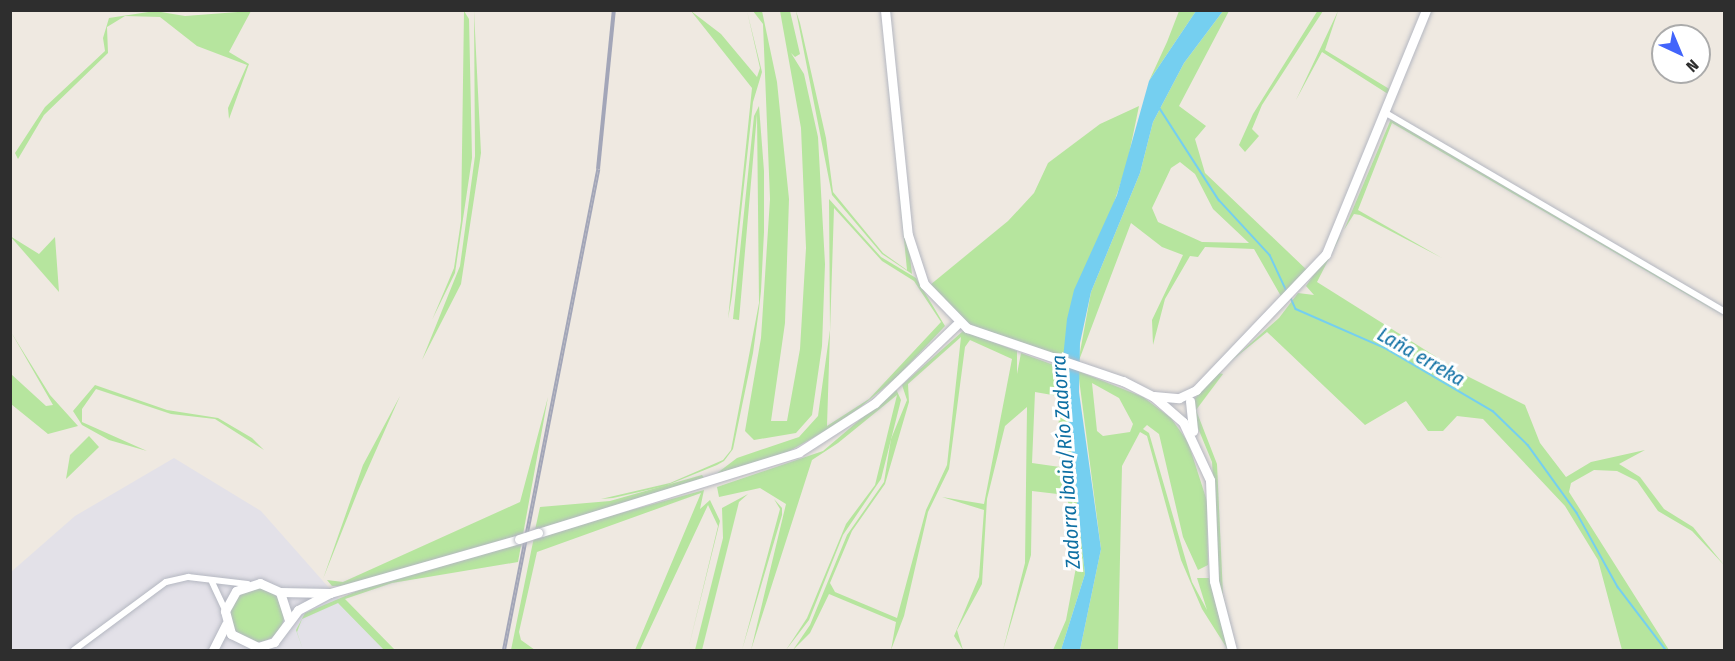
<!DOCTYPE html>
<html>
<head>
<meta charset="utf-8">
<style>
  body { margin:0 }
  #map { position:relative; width:1735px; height:661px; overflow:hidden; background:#efe9e1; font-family:"Fira Sans Condensed",sans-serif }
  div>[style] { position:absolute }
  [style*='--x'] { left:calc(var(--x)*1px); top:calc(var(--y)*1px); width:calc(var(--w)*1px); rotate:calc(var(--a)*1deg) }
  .industrial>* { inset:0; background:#e3e1e8 }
  .green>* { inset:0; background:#b6e59e }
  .round { border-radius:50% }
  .water>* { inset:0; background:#75cff0 }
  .stream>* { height:1.5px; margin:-0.75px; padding:0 0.75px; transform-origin:0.75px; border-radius:0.75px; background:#75cff0 }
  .roads { filter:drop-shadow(0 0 2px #b4b7c1) drop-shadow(0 0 2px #b4b7c1) }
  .street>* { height:6px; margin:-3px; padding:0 3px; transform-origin:3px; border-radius:3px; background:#fff }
  .secondary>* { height:9px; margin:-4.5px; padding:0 4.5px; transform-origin:4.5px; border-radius:4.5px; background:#fff }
  .rail>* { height:4px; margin-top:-2px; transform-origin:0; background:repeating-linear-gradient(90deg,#fff 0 4.5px,#a3a6b8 0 9px); box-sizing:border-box; border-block:2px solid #a3a6b8 }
  .bridges { filter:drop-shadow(0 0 2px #b4b7c1) drop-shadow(0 0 2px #b4b7c1) }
  .secondary-bridge>* { height:9px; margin:-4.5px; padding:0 4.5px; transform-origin:4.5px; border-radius:4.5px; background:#fff }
  span { translate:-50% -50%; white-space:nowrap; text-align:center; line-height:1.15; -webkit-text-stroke:6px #fff; paint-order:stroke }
  .water-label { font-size:20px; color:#0d6fa3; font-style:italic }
  .frame { position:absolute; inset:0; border:12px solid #2e2e2e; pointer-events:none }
  .north { position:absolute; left:1651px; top:24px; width:60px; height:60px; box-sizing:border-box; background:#fff; border:2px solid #ababab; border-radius:50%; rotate:136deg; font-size:16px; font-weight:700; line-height:24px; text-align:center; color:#2e2e2e }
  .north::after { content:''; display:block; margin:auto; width:21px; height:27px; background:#4264fb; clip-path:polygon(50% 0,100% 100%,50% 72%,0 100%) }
</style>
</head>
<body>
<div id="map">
  <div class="industrial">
    <i style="clip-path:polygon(174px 458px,261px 511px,384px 650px,11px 650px,11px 572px,75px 516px)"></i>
  </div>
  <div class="green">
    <i style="clip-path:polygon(1318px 10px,1323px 11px,1262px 105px,1252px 129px,1259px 136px,1245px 152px,1239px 145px,1253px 114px)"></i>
    <i style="clip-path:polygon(155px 11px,185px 16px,251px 11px,229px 52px,249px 64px,229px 119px,228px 108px,247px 65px,197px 46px,160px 17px,125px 16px,107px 27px,108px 53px,44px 115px,18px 159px,15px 153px,45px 107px,105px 51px,103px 38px,109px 18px)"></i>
    <i style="clip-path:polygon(464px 11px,469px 19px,472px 158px,455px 273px,432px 320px,454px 268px,461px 221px)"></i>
    <i style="clip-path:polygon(474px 11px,481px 153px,461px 284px,422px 360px,460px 266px,475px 156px)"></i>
    <i style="clip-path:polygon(691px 11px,721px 34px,757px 77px,760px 68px,747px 11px,762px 72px,753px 102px,732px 296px,728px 319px,752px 88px)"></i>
    <i style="clip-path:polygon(753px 11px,762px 11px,777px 82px,789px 199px,785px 323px,771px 421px,787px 421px,800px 349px,806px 248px,801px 128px,780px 11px,790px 11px,800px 54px,795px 57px,791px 53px,804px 74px,818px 137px,825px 264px,822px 346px,812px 415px,796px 433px,754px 440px,745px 431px,761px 338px,770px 199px,763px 24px)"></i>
    <i style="clip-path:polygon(796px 11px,800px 23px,826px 138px,833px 192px,883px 253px,907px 270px,882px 11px,912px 274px,882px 254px,832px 195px)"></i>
    <i style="clip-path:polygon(1179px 11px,1196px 11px,1149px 81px,1167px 42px)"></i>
    <i style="clip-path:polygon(evenodd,1223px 11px,1229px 11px,1179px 106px,1206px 126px,1195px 139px,1205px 173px,1308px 271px,1282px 298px,1254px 249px,1205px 247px,1198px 257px,1190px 256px,1165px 299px,1153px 345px,1152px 320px,1183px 255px,1162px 247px,1131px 223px,1078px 363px,1091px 292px,1140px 173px,1153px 122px,1184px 63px,1223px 11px,1180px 162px,1195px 174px,1213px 209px,1249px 243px,1202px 242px,1158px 222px,1152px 208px,1171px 168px,1180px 162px)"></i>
    <i style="clip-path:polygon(1338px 11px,1325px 50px,1391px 90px,1388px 94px,1322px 52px,1296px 100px)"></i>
    <i style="clip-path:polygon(759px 106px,764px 171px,764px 232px,761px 291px,759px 309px,753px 353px,733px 449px,724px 461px,717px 465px,665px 486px,613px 498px,601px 499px,670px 483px,723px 460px,731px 450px,759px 303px,757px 114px,739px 320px,733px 319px,754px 116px)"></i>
    <i style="clip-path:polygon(1139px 106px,1127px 164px,1062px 358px,971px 326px,930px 285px,1008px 221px,1034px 193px,1048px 163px,1100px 124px)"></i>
    <i style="clip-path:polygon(1391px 119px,1551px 210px,1724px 316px,1392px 123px,1358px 210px,1442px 258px,1360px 215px,1354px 214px,1344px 230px)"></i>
    <i style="clip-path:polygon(evenodd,829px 199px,881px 257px,916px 278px,945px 326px,897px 377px,846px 419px,786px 453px,716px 474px,737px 458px,799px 437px,818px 416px,830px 330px,829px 199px,834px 208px,882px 261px,914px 281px,941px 322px,869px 399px,827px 426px,834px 208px)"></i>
    <i style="clip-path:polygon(1341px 235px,1317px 282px,1465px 375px,1525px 405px,1540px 443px,1566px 477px,1591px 462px,1645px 450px,1619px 464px,1640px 477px,1664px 509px,1693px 527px,1724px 565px,1692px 531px,1658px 511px,1637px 481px,1617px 471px,1594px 470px,1571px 483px,1569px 492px,1669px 650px,1622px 650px,1598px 560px,1565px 506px,1483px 419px,1457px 416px,1443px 431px,1428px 431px,1406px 401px,1365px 425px,1267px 332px,1225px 366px,1279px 318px,1298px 293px,1314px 295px,1306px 286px)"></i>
    <i style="clip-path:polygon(10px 236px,39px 254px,55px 237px,59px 292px)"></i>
    <i style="clip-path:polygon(evenodd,963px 331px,1017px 351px,1017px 374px,1021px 353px,1062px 368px,1085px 574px,1061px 650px,1053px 650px,1066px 620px,1077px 562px,1075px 527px,1066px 495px,1032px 491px,1031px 555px,1003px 650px,1025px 563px,1027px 407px,1005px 426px,987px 499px,982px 584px,957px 630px,963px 650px,954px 636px,979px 577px,984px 510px,942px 497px,984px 504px,1012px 359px,970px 340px,965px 347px,949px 469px,928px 512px,904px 616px,891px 650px,896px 622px,829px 594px,810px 633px,793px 650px,810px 625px,847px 535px,884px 482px,891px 439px,907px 400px,902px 385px,963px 331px,961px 337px,947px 465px,926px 510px,897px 618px,835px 592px,830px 583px,852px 531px,885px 484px,909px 402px,908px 384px,961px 337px,963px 331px,1035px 392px,1058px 396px,1060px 467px,1032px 463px,1035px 392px)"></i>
    <i style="clip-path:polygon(11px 332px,50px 395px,78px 426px,48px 434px,11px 404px,11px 374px,46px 406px,53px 405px)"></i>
    <i style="clip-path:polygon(evenodd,1078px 371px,1143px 397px,1171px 418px,1188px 442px,1207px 501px,1208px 565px,1198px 570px,1183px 537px,1159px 434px,1147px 425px,1143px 429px,1149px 433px,1192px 582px,1207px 610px,1197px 578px,1209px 578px,1228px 650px,1202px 609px,1181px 560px,1147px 436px,1140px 432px,1122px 466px,1118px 650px,1080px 650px,1101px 549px,1078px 371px,1092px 383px,1119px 398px,1133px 424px,1130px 432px,1103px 436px,1097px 431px,1092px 383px)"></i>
    <i style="clip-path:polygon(1219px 373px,1223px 374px,1196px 410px,1217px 464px,1223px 595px,1235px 637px,1219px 582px,1212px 462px,1193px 416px,1195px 398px)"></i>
    <i style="clip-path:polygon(95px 385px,167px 410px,218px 418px,252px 438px,264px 450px,215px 419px,171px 414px,96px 389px,82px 409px,82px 422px,147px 451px,109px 440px,82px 425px,73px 411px)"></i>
    <i style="clip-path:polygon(896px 389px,901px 400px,881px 479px,843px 535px,809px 620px,786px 650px,807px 618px,846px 524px,875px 485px,897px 395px,838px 443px,812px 460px,751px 650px,786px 504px,760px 488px,719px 497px,717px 487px,823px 451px)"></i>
    <i style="clip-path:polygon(400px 396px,358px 491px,323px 579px,363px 465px)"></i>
    <i style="clip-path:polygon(548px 397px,518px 562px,392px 583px,345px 599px,395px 650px,384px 650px,338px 603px,302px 619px,297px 632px,303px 650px,296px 630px,305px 613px,369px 586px,332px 586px,327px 580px,343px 582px,520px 502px)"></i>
    <i style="clip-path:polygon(89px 436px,99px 447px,66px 479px,70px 455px)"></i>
    <i style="clip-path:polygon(702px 475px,705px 479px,535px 530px,540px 507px,610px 501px)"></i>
    <i style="clip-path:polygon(704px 490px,700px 509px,710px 500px,720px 521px,688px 650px,718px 526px,708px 505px,640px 650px,635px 650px,701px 493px,537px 552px,519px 632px,521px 640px,535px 650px,511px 650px,534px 537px)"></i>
    <i style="clip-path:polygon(748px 494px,739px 502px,702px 650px,695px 650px,723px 538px,722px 508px)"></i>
    <i style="clip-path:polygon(774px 499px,782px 508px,782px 515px,742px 650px,780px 509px)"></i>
    <i class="round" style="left:230px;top:588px;width:54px;height:54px"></i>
  </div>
  <div class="water">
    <i style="clip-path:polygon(1196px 11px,1223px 11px,1184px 63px,1153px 122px,1140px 173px,1091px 292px,1080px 343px,1079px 392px,1101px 549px,1080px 650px,1061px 650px,1085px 574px,1062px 368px,1067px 319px,1074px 290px,1117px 195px,1149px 81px)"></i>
  </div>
  <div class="stream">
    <i style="--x:1159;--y:107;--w:111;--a:57.2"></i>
    <i style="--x:1219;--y:200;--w:75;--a:47.2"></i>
    <i style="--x:1270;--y:255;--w:40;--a:65"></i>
    <i style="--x:1291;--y:298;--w:12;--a:66"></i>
    <i style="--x:1296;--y:309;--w:97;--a:23.7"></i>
    <i style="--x:1385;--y:348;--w:125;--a:30.3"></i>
    <i style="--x:1493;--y:411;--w:49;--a:44.2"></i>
    <i style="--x:1528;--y:445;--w:84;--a:54.2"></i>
    <i style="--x:1577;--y:513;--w:85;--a:61"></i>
    <i style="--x:1618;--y:587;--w:79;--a:52.7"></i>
  </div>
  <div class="roads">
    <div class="street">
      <i style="--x:1386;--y:113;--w:392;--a:30.4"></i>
      <i style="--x:212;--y:582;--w:31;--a:65"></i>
      <i style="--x:74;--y:650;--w:114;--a:-36.5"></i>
      <i style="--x:166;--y:582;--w:23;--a:-13"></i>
      <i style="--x:188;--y:577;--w:60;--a:6.7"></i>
    </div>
    <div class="secondary">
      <i style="--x:885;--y:10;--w:226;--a:84.2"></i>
      <i style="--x:908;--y:235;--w:52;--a:71.9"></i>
      <i style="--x:924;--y:284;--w:62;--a:45.7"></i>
      <i style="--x:967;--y:328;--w:165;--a:18.8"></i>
      <i style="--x:1123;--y:381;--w:34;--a:27"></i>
      <i style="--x:1153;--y:396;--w:40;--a:41"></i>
      <i style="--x:1183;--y:422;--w:64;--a:65"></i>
      <i style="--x:1210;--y:480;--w:101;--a:87.7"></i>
      <i style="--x:1214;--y:581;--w:71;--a:75.4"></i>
      <i style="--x:1154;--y:396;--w:25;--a:5"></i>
      <i style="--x:1179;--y:398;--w:19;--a:-25"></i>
      <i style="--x:1196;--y:390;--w:188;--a:-46.3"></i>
      <i style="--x:1326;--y:254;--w:264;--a:-67.7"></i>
      <i style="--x:1190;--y:401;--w:30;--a:84"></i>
      <i style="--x:538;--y:533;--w:273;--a:-17.2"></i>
      <i style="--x:799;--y:452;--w:90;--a:-32.8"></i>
      <i style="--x:875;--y:403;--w:115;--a:-43.9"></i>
      <i style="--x:280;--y:592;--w:50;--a:1.1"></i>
      <i style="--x:330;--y:593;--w:197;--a:-15.9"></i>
      <i style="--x:289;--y:620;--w:29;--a:-108"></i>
      <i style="--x:280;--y:592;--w:22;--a:-156"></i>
      <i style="--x:260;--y:583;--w:25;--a:162"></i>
      <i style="--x:236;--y:591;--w:23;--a:119"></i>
      <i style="--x:225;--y:611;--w:24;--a:75"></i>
      <i style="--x:231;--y:634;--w:30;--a:26"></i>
      <i style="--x:258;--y:647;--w:17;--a:-17"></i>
      <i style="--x:274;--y:642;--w:40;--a:-53"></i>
      <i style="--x:298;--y:610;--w:36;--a:-28"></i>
      <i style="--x:213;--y:650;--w:29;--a:-63"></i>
    </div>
  </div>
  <div class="rail">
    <i style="--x:504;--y:650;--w:490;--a:-78.9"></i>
    <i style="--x:598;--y:169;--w:160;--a:-84.3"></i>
  </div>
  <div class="bridges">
    <div class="secondary-bridge">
      <i style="--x:519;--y:539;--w:20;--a:-18"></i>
    </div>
  </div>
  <div class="water-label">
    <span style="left:1421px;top:357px;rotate:30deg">Laña erreka</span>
    <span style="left:1066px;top:462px;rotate:-94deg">Zadorra ibaia/Río Zadorra</span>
  </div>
  <div class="frame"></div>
  <div class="north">N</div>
</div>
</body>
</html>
